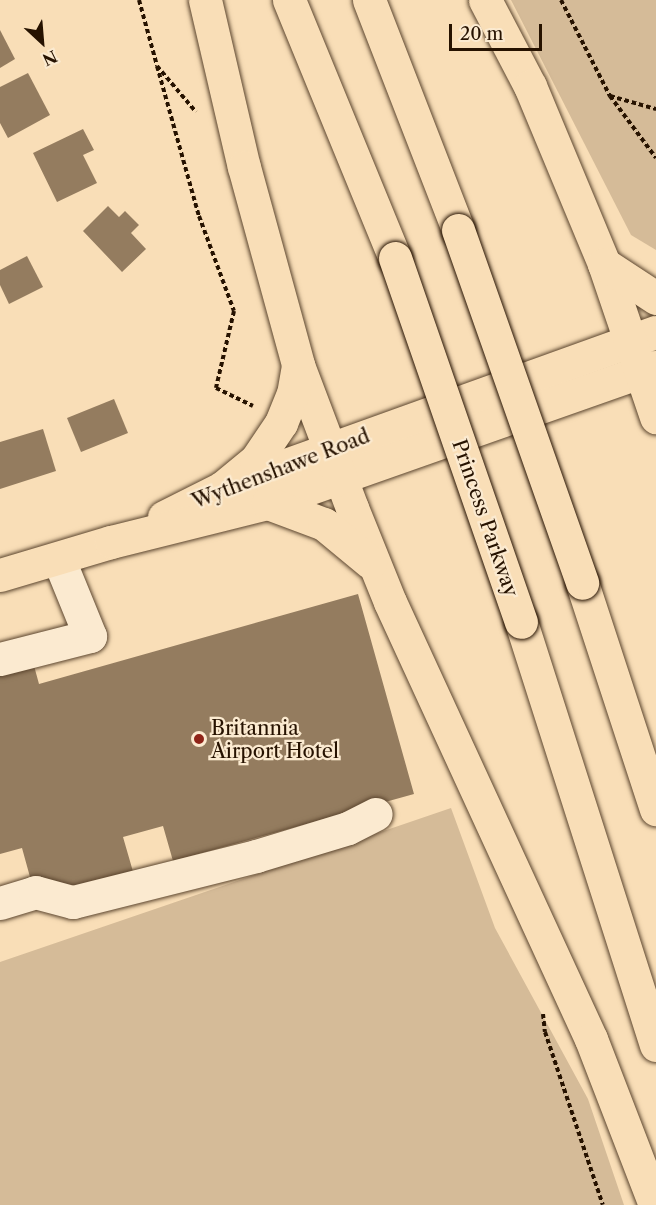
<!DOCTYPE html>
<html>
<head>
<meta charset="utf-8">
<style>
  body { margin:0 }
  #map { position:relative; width:656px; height:1205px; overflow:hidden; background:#f9deb7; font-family:"Libre Caslon Text",serif }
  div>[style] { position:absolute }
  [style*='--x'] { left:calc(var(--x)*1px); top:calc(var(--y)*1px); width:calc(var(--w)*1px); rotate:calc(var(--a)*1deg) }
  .green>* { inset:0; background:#d5bb98 }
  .building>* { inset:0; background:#947c5f }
  .path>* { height:4px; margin-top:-2px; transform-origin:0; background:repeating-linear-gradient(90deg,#261200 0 4.5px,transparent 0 7.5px) }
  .roads { filter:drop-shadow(0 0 2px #5b452e) drop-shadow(0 0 2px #5b452e) }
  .minor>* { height:33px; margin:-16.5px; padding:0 16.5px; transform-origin:16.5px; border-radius:16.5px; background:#fbead0 }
  .major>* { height:33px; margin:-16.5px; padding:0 16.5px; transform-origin:16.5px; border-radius:16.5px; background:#f9deb7 }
  .highway>* { height:33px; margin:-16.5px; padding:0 16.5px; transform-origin:16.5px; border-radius:16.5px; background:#f9deb7 }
  .bridges { filter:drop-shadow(0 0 2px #261200) drop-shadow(0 0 2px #261200) }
  .highway-bridge>* { height:33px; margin:-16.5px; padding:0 16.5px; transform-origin:16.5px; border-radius:16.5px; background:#f9deb7 }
  .dots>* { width:16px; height:16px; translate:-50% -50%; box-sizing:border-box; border:3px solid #fbead0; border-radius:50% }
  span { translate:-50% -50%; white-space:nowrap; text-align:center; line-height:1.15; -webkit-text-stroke:4.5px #fbead0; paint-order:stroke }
  .street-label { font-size:20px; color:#261200 }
  .poi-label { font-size:20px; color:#261200 }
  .left { translate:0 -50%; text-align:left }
  .north { position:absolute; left:12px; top:12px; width:60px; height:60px; -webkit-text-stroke:4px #fbead0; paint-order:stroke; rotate:154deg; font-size:16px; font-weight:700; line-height:24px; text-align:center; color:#261200 }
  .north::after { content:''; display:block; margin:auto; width:21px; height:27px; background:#261200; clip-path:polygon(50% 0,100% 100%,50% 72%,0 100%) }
  .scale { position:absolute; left:449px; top:24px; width:93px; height:27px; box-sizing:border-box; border:3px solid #261200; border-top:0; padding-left:8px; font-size:18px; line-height:21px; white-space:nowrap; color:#261200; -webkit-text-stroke:4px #fbead0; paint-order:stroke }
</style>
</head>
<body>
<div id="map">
  <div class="green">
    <i style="clip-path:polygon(511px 0,656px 0,656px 250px,631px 235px)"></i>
    <i style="clip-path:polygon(451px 808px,495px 928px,588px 1099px,624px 1205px,0 1205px,0 962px)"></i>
  </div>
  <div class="building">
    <i style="clip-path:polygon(0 30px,15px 59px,0 68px)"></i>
    <i style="clip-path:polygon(28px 73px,50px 115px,8px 138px,0 123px,0 87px)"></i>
    <i style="clip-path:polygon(83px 129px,94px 150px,83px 155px,97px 183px,57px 202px,33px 153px)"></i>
    <i style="clip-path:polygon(108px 206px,119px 217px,125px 211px,139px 225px,131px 233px,146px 249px,122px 272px,83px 231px)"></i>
    <i style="clip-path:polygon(27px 256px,43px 287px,9px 304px,0 285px,0 270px)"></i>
    <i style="clip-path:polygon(114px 399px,128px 433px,81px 452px,67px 418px)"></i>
    <i style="clip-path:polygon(43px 429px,56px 471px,0 489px,0 442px)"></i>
    <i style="clip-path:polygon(358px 594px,414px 794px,173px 861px,163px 826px,123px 837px,134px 875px,69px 894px,30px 877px,22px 848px,0 854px,0 671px,33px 662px,39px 684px)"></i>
  </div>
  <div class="path">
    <i style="--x:139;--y:0;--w:68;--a:74.7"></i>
    <i style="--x:157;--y:66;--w:60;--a:49.7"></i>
    <i style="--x:561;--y:0;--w:108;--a:63"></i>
    <i style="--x:610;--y:96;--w:48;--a:15.8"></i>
    <i style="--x:157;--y:66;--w:156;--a:74.4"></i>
    <i style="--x:199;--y:216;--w:101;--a:69.8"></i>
    <i style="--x:234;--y:311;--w:79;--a:103.2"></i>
    <i style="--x:216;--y:388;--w:41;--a:25.9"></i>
    <i style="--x:610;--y:96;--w:77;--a:53.4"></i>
    <i style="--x:543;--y:1014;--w:18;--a:84"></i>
    <i style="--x:545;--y:1032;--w:182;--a:71.5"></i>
  </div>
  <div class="roads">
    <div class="minor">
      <i style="--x:0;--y:659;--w:93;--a:-14.3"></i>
      <i style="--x:90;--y:636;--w:82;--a:-112.2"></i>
      <i style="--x:0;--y:903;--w:37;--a:-17"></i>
      <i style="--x:35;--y:892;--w:39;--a:15"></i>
      <i style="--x:73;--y:902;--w:189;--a:-14.1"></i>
      <i style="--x:256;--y:856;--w:96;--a:-16.9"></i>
      <i style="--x:348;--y:828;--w:31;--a:-27"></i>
    </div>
    <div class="major">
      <i style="--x:164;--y:517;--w:65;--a:-26.6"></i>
      <i style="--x:222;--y:488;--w:461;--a:-19.8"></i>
      <i style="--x:0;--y:575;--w:116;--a:-16.6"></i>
      <i style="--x:111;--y:542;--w:162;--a:-14"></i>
      <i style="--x:268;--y:503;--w:411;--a:-19.4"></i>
    </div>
    <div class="highway">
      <i style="--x:205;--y:0;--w:171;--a:76.9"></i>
      <i style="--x:244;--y:167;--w:205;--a:74.7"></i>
      <i style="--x:298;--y:365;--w:153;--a:69.3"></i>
      <i style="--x:352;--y:508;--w:101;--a:68"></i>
      <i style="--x:390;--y:602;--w:481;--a:65.3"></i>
      <i style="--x:591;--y:1039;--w:178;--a:68.9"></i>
      <i style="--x:289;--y:0;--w:279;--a:67.7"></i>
      <i style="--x:369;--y:0;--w:247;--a:68.8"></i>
      <i style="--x:485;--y:0;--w:97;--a:62.4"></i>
      <i style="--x:530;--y:86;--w:193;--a:67.4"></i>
      <i style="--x:604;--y:264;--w:162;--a:71.2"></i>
      <i style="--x:604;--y:264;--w:62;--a:33.2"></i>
      <i style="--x:222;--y:488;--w:44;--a:-39.5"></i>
      <i style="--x:256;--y:460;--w:45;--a:-56"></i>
      <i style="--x:281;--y:423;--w:31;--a:-68"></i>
      <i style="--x:293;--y:394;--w:29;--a:-80"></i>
      <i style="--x:268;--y:503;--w:60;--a:20.6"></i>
      <i style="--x:324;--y:524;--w:60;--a:39.6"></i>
      <i style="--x:582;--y:583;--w:238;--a:71.9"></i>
      <i style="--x:521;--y:622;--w:444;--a:72.3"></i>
    </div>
  </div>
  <div class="bridges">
    <div class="highway-bridge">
      <i style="--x:458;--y:230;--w:374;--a:70.6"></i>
      <i style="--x:395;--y:258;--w:385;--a:70.9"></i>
    </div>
  </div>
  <div class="dots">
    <i style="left:199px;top:739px;background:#8f2418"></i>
  </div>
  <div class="street-label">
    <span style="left:281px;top:469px;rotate:-21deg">Wythenshawe Road</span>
    <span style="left:485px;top:518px;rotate:71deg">Princess Parkway</span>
  </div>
  <div class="poi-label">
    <span class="left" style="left:211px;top:740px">Britannia<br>Airport Hotel</span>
  </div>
  <div class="north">N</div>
  <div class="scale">20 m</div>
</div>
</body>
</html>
